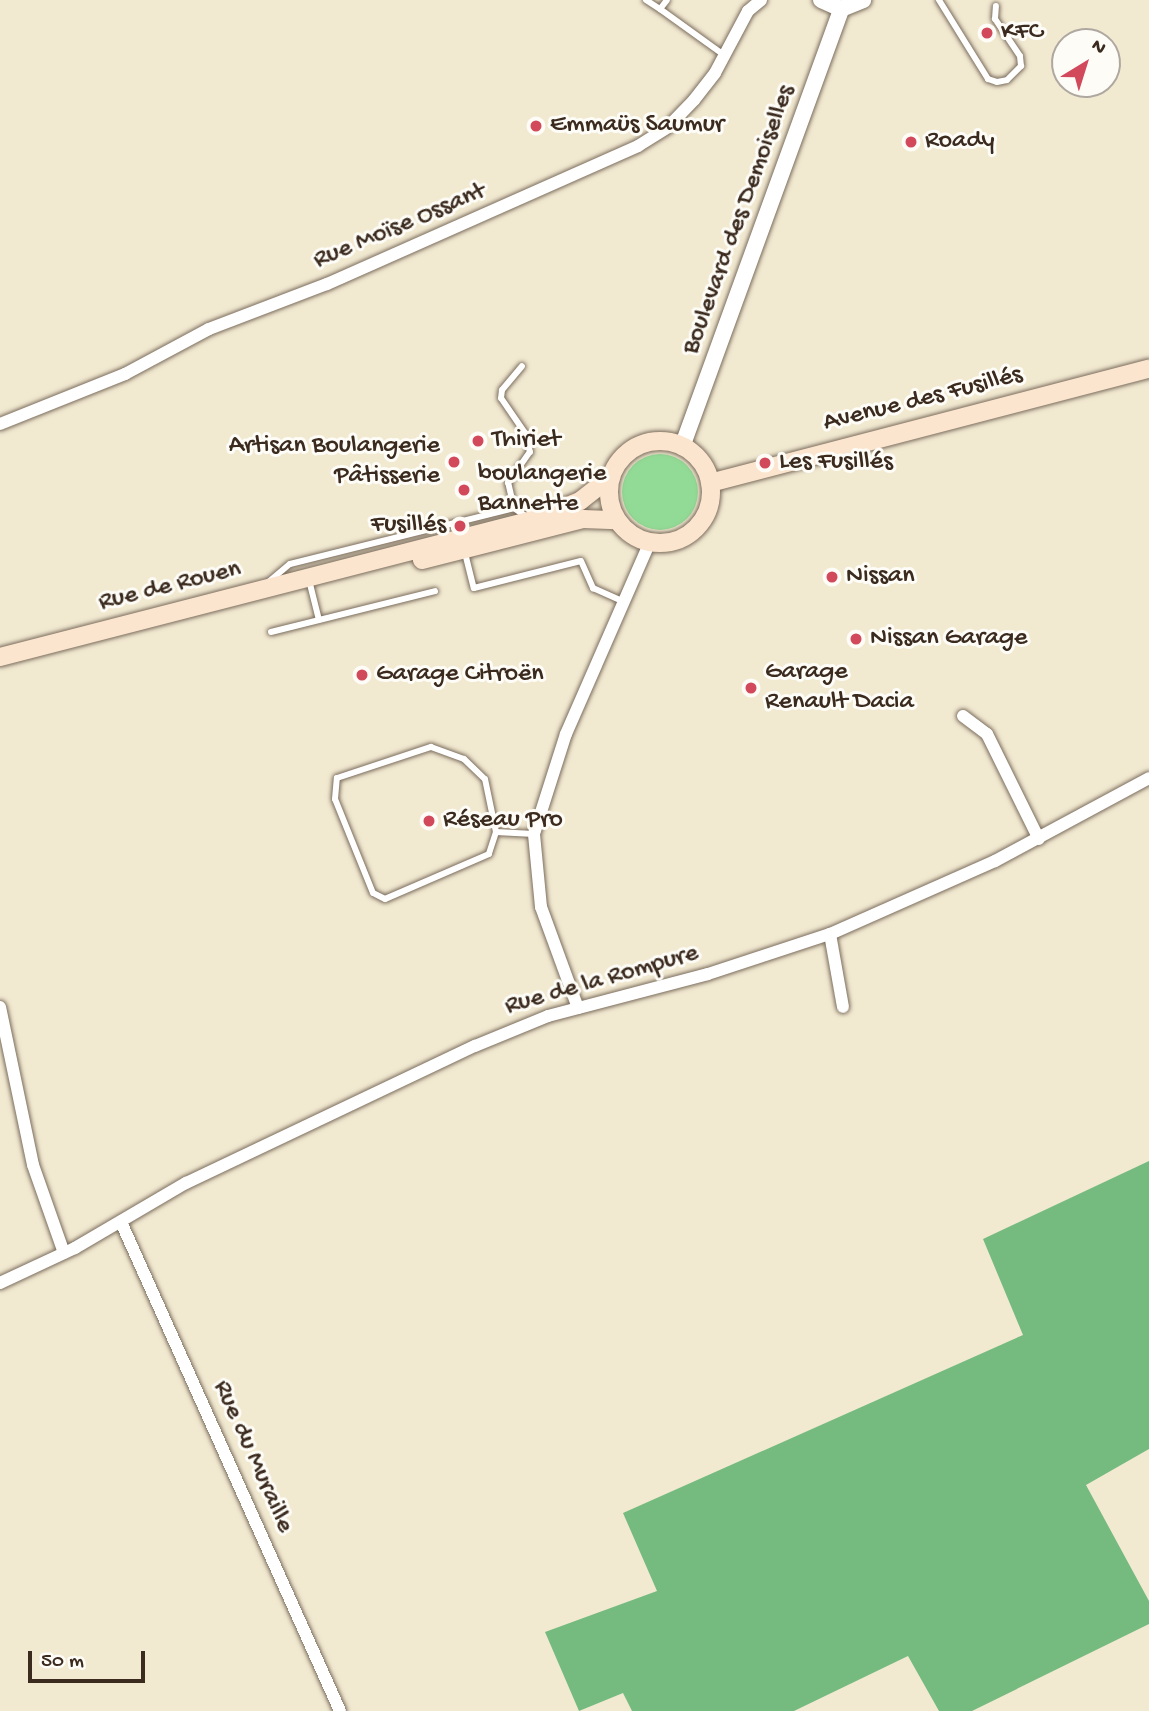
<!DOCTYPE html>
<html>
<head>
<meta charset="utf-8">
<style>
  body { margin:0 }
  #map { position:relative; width:1149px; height:1711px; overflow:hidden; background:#f2e9d1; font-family:"Gochi Hand",sans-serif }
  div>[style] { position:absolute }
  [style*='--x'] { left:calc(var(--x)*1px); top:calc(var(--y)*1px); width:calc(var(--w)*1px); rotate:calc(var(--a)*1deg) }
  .green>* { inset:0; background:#92db96 }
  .round { border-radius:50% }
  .forest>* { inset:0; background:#75bb7f }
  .roads { filter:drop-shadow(0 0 2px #7b6d5d) drop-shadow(0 0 2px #7b6d5d) }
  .service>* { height:6px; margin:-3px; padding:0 3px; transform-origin:3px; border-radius:3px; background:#fff }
  .minor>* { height:12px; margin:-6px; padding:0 6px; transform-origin:6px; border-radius:6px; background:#fff }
  .tertiary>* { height:16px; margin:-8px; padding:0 8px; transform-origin:8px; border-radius:8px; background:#fff }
  .secondary>* { height:18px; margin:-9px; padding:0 9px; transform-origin:9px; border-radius:9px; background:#fce5cf }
  .secondary>.ring { margin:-9px; padding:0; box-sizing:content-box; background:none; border:18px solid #fce5cf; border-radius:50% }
  .dots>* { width:19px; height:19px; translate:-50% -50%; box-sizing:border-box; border:4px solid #fdfcf7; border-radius:50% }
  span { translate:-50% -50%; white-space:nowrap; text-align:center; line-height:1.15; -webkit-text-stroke:6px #fdfcf7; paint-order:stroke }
  .poi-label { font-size:26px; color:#3b2a1e }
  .left { translate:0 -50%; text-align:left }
  .right { translate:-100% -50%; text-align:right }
  .street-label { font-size:26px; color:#3b2a1e }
  .north { position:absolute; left:1051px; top:28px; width:70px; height:70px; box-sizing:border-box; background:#fdfcf7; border:2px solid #afa8a0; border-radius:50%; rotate:38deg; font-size:19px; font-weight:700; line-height:28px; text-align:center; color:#3b2a1e }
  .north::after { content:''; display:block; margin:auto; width:24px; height:32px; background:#d1495b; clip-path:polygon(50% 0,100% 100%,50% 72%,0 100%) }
  .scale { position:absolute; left:28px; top:1651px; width:117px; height:32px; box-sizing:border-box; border:4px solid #3b2a1e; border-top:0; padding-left:9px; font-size:21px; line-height:24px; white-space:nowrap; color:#3b2a1e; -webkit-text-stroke:5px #fdfcf7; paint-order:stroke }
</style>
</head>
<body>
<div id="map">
  <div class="green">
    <i class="round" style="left:622px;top:454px;width:76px;height:76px"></i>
  </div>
  <div class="forest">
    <i style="clip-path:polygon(1149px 1161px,1149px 1449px,1086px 1485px,1149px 1601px,1149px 1624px,972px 1711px,939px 1711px,908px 1656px,794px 1711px,632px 1711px,623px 1693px,579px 1711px,545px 1632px,657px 1591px,623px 1513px,1023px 1335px,983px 1239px)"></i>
  </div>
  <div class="roads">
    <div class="service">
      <i style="--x:646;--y:0;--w:17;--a:33"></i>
      <i style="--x:660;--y:9;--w:11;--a:-52"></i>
      <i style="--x:939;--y:0;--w:93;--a:58.2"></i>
      <i style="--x:988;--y:79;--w:9;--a:18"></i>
      <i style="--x:997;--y:82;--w:10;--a:-11"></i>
      <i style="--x:1007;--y:80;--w:20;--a:-45"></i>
      <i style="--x:1021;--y:66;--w:10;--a:-96"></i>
      <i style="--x:1020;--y:56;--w:45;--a:-124"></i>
      <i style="--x:995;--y:19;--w:13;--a:-86"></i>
      <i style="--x:660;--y:9;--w:79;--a:35.7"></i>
      <i style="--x:514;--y:508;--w:26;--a:-103"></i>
      <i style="--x:508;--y:483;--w:38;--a:-55"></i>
      <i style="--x:530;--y:452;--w:20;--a:-105"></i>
      <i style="--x:525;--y:433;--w:42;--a:-124.4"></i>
      <i style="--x:501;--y:398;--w:8;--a:-83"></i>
      <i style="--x:502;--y:390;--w:31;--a:-50"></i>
      <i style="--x:465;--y:553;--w:36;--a:76"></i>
      <i style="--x:474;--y:588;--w:110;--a:-14.2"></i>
      <i style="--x:581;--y:561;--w:30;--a:66"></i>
      <i style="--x:593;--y:588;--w:35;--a:24"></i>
      <i style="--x:309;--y:580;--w:41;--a:76"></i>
      <i style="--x:266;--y:584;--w:31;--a:-40"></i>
      <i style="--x:290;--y:564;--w:231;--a:-14"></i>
      <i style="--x:514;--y:508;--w:16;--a:35"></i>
      <i style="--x:271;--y:632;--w:169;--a:-14"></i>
      <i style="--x:431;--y:747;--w:35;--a:20"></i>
      <i style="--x:464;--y:759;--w:29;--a:44"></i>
      <i style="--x:485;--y:779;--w:54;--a:78.3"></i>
      <i style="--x:496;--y:832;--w:23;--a:108"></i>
      <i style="--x:489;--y:854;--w:113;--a:156.6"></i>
      <i style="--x:385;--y:899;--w:13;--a:-153"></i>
      <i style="--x:373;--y:893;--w:101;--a:-112"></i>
      <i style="--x:335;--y:799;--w:21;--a:-85"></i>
      <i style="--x:337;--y:778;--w:99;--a:-18.3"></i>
      <i style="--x:496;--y:832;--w:38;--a:3"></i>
    </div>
    <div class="minor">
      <i style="--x:0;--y:424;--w:135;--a:-21.8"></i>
      <i style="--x:125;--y:374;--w:95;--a:-28.2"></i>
      <i style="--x:209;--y:329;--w:126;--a:-20.9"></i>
      <i style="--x:327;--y:284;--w:340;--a:-23.9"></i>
      <i style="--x:638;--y:146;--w:36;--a:-32"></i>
      <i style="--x:668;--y:127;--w:37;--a:-46"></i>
      <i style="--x:694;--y:100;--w:34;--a:-52"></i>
      <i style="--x:715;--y:73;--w:70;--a:-62"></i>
      <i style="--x:748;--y:11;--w:17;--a:-40"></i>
      <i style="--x:963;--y:716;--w:30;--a:37"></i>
      <i style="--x:987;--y:734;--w:117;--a:63.7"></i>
      <i style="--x:830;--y:934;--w:74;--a:79.9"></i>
      <i style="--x:0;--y:1007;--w:161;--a:78.2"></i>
      <i style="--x:33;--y:1165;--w:93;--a:70.6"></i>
      <i style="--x:578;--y:1008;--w:108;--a:-110.1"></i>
      <i style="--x:541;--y:907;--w:73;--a:-95.5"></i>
      <i style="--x:534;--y:834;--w:105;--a:-72.3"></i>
      <i style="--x:566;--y:734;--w:210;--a:-66.4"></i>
      <i style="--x:121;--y:1222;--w:536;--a:65.87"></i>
      <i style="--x:0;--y:1283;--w:83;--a:-25"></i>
      <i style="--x:75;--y:1248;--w:129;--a:-30.4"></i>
      <i style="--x:186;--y:1183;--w:320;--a:-25.4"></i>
      <i style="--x:475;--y:1046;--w:79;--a:-22.3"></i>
      <i style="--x:548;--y:1016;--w:165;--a:-14.7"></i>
      <i style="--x:708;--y:974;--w:128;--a:-18.2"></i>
      <i style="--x:830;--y:934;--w:180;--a:-23.9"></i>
      <i style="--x:995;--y:861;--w:175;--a:-28.3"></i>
    </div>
    <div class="tertiary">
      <i style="--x:821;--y:0;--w:22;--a:24"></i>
      <i style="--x:841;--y:9;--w:24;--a:-22"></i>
      <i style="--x:682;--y:447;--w:466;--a:-70"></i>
    </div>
    <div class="secondary">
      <i class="ring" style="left:609px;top:441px;width:84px;height:84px"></i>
      <i style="--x:710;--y:483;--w:454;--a:-14.6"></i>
      <i style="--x:422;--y:560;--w:166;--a:-14.3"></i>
      <i style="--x:583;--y:519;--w:34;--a:2"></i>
      <i style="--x:0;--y:657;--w:549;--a:-14.44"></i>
      <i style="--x:532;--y:520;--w:52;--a:-21.6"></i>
      <i style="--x:580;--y:501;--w:39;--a:-38"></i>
    </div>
  </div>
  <div class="dots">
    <i style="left:987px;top:33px;background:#d1495b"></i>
    <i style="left:536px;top:126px;background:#d1495b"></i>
    <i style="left:911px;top:142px;background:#d1495b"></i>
    <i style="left:478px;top:441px;background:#d1495b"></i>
    <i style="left:454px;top:462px;background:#d1495b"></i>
    <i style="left:765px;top:463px;background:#d1495b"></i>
    <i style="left:464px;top:490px;background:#d1495b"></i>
    <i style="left:460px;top:526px;background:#d1495b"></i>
    <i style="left:832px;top:577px;background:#d1495b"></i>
    <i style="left:856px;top:639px;background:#d1495b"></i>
    <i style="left:362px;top:675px;background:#d1495b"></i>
    <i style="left:751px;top:688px;background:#d1495b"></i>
    <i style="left:429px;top:821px;background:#d1495b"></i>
  </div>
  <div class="poi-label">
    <span class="left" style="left:1001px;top:33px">KFC</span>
    <span class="left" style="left:550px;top:126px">Emmaüs Saumur</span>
    <span class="left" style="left:925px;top:142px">Roady</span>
    <span class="left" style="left:492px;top:441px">Thiriet</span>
    <span class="right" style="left:440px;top:462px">Artisan Boulangerie<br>Pâtisserie</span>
    <span class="left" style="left:779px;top:463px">Les Fusillés</span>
    <span class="left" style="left:478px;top:490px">boulangerie<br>Bannette</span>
    <span class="right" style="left:446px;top:526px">Fusillés</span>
    <span class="left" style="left:846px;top:577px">Nissan</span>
    <span class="left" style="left:870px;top:639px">Nissan Garage</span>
    <span class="left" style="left:765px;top:688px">Garage<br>Renault Dacia</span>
    <span class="left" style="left:376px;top:675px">Garage Citroën</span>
    <span class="left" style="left:443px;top:821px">Réseau Pro</span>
  </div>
  <div class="street-label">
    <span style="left:740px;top:220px;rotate:-70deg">Boulevard des Demoiselles</span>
    <span style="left:400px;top:227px;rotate:-23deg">Rue Moïse Ossant</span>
    <span style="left:923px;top:400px;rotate:-14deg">Avenue des Fusillés</span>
    <span style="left:170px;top:587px;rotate:-14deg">Rue de Rouen</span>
    <span style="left:602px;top:981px;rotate:-16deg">Rue de la Rompure</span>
    <span style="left:252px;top:1457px;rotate:66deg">Rue du Muraille</span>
  </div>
  <div class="north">N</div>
  <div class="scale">50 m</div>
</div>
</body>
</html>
